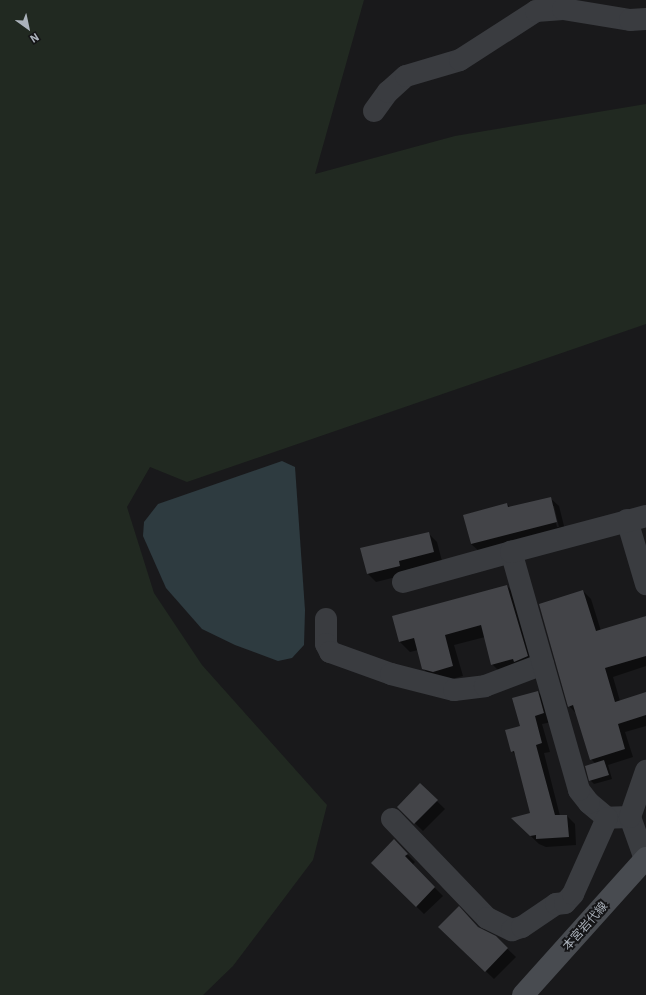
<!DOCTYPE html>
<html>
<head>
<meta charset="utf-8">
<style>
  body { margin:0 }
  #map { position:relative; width:646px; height:995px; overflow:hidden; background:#19191b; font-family:"IBM Plex Sans","Noto Sans JP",sans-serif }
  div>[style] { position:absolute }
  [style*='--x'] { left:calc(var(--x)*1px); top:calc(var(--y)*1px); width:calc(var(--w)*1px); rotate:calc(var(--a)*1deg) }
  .green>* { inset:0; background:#212921 }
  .water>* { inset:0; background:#2e3b40 }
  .shadow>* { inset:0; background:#0007 }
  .building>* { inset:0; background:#434448 }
  .minor>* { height:22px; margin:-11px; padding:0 11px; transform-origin:11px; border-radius:11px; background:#3a3c40 }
  .tertiary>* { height:22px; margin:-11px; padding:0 11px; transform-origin:11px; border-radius:11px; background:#3a3c40 }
  .secondary>* { height:22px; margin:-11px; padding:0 11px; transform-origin:11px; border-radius:11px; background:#484b50 }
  span { translate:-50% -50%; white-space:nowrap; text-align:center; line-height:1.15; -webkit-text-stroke:4px #141416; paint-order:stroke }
  .street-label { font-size:12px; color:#abb2bb }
  .north { position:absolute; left:8px; top:8px; width:40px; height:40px; -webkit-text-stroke:3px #141416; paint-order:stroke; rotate:147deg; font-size:11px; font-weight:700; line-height:16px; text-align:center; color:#abb2bb }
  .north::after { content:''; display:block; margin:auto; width:14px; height:18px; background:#abb2bb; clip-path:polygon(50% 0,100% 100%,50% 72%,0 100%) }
</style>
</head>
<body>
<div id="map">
  <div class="green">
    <i style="clip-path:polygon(0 0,364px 0,315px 174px,455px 136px,646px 104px,646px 324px,187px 482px,150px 467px,127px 507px,154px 593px,202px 665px,327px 805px,313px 860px,233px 966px,203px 995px,0 995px)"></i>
  </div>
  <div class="water">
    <i style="clip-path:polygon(282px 461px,295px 467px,305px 610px,304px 645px,292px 658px,278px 661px,235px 645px,202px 629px,166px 588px,143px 536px,144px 522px,158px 504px)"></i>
  </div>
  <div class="shadow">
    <i style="clip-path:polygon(evenodd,550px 498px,559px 506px,565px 530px,480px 552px,471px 544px,464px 515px,507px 504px,511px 508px,550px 498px,552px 506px,554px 506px,559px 527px,557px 527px,552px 506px)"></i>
    <i style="clip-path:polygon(429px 534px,437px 542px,442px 561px,407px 570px,408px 574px,376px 582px,368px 574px)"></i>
    <i style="clip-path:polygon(507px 586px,517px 596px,537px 666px,502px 674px,492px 664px,485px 637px,454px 645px,463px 676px,444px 681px,433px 679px,423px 668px,418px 650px,410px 652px,400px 642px,393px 616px)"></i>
    <i style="clip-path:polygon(583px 591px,591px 599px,601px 631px,646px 616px,646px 666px,613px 677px,620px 701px,646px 693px,646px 726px,625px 732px,633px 757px,608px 765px,612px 779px,594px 784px,590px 780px,596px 764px,591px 759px,577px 714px,569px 706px)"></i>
    <i style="clip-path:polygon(538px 692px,546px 701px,552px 722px,542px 724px,550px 752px,544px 753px,560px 816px,567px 816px,575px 824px,576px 845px,546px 847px,539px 844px,513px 819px,532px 814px,516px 756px,512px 751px)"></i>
    <i style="clip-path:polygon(420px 785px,445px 809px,423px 831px,399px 808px)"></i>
    <i style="clip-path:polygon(394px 841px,415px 862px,412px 865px,443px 896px,424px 914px,372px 863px)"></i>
    <i style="clip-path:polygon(478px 928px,495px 937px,516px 957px,494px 979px,448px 935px)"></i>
  </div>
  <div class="building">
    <i style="clip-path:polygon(551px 497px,557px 522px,471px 544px,463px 515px,507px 503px,508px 507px)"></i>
    <i style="clip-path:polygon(429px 532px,434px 552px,399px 561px,400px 566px,367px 574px,360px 548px)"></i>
    <i style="clip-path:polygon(507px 585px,528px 656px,514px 662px,513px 659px,491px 665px,481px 625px,445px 635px,453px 666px,433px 672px,422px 669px,414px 638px,399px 642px,392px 616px)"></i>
    <i style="clip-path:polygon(583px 590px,596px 631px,646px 616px,646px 656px,605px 668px,615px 702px,646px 692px,646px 715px,618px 724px,625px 749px,590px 760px,573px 705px,568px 707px,539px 604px)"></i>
    <i style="clip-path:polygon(538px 691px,544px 713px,535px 716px,542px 743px,536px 745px,555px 815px,567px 815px,569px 837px,536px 839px,536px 835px,530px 836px,511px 818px,530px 813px,514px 751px,511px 752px,505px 730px,520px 726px,512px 698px)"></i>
    <i style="clip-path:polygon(604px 760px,609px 775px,589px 781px,585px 766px)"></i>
    <i style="clip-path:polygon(420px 783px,438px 800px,414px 824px,397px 807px)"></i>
    <i style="clip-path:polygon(394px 839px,408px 854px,405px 856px,435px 887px,416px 907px,371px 863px)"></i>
    <i style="clip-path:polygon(459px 906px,478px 927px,496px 936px,508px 948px,485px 972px,438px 927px)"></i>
  </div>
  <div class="minor">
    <i style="--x:374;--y:111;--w:24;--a:-54"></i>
    <i style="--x:388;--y:92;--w:24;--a:-42"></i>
    <i style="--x:406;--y:76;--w:56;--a:-16.5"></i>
    <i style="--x:460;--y:60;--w:90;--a:-32.8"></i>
    <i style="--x:536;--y:11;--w:27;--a:-4"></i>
    <i style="--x:563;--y:9;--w:68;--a:9.3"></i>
    <i style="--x:630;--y:20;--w:16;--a:-4"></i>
    <i style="--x:627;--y:520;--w:67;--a:73.5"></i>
    <i style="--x:403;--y:582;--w:112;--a:-15.5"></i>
    <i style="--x:326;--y:619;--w:25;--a:90"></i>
    <i style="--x:326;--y:644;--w:9;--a:63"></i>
    <i style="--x:330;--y:652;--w:65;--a:19.8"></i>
    <i style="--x:391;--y:674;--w:65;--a:14.3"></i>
    <i style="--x:454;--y:690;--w:31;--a:-7"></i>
    <i style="--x:485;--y:686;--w:62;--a:-20.8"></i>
    <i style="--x:630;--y:817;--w:23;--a:178"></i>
    <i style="--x:607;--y:818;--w:23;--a:-140"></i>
    <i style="--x:589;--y:803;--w:16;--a:-128"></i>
    <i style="--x:579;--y:790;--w:248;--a:-105.9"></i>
    <i style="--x:511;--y:552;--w:140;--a:-14.9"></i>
    <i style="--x:392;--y:819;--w:137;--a:46.2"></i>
    <i style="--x:487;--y:918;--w:28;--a:26"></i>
    <i style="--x:512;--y:930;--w:10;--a:-17"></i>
    <i style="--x:522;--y:927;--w:41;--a:-34.1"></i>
    <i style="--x:556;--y:904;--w:9;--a:-6"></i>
    <i style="--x:565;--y:903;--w:12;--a:-48"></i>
    <i style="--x:573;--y:894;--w:83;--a:-65.9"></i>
  </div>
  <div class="tertiary">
    <i style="--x:645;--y:859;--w:45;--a:-109.7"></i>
    <i style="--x:630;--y:817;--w:49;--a:-70.8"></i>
  </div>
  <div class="secondary">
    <i style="--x:523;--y:995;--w:184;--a:-48.1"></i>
  </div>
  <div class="street-label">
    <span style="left:585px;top:926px;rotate:-48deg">本宮岩代線</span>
  </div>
  <div class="north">N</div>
</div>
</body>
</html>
